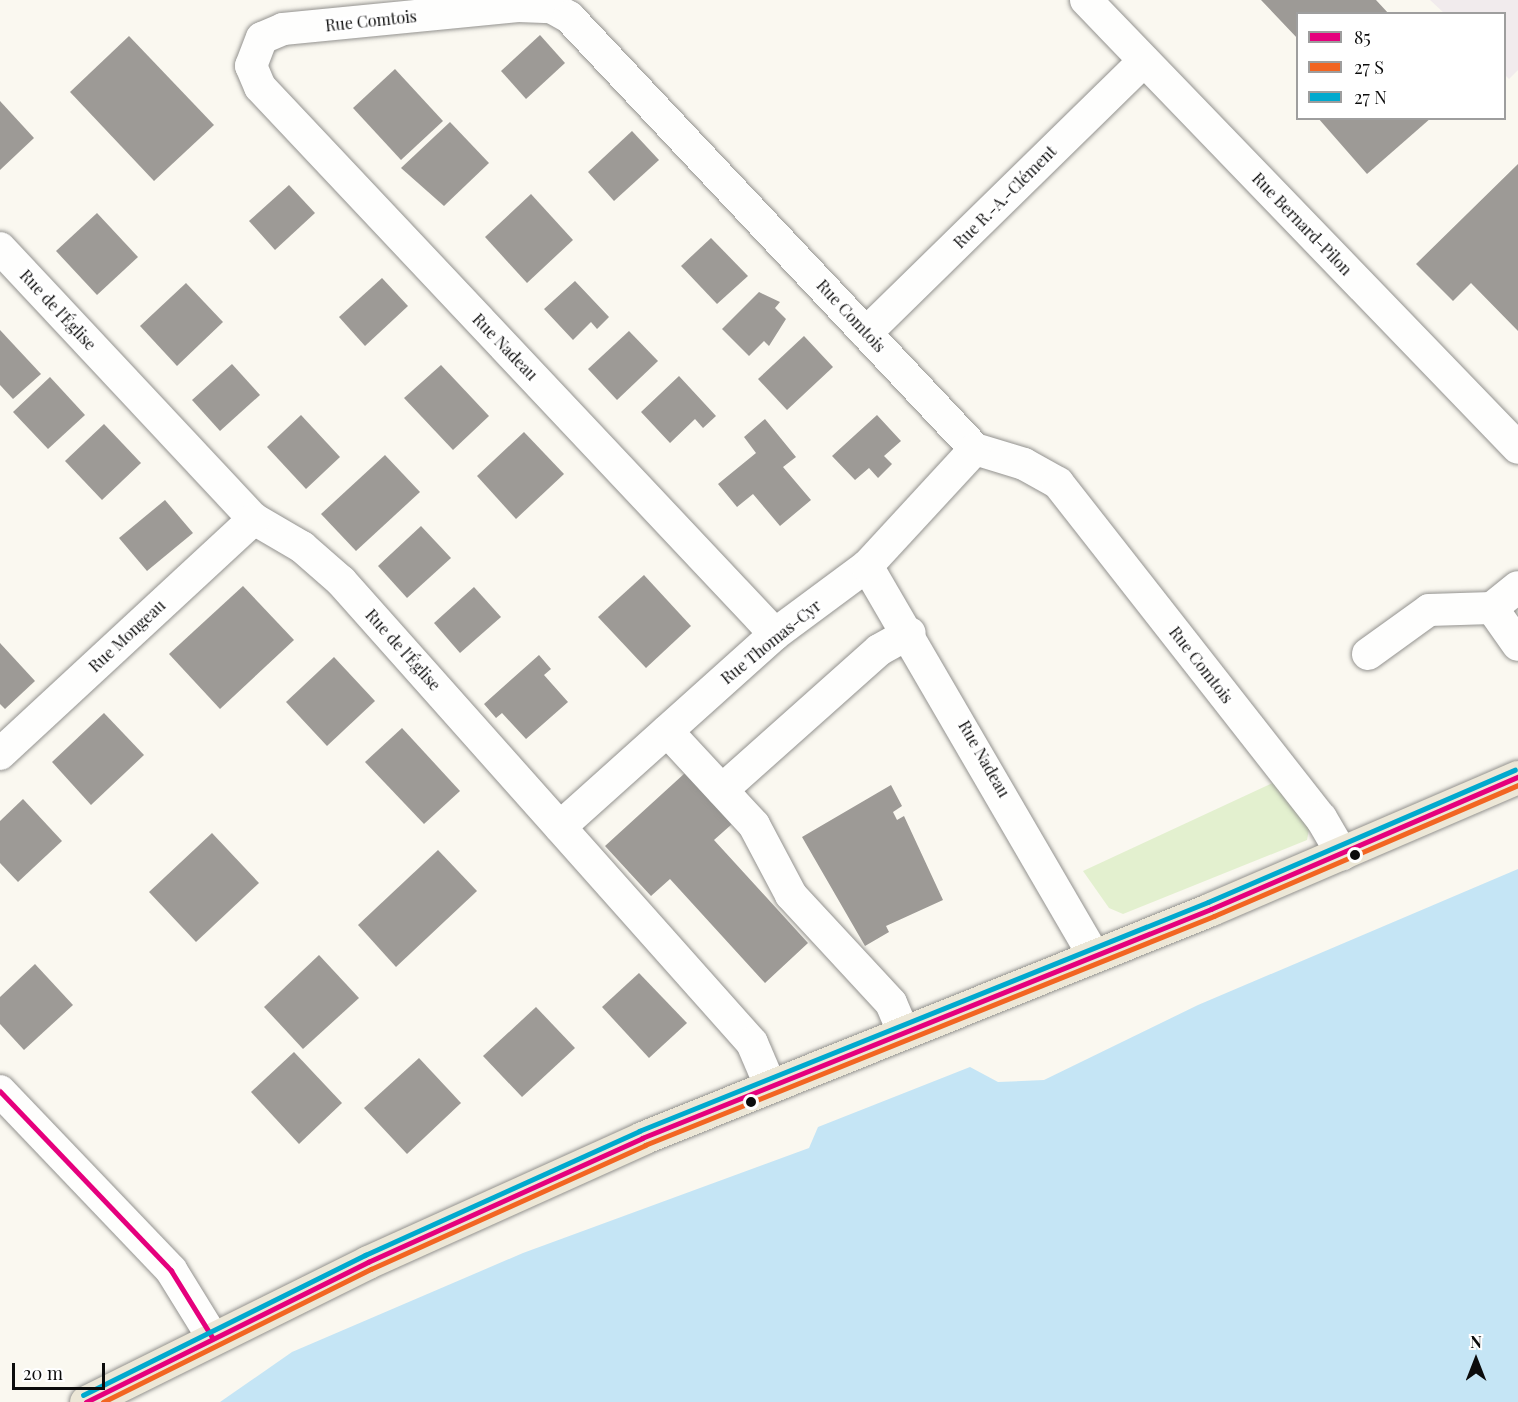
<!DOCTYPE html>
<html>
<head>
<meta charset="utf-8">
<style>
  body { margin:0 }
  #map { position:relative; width:1518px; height:1402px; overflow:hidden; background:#faf8f0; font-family:"Playfair Display",serif }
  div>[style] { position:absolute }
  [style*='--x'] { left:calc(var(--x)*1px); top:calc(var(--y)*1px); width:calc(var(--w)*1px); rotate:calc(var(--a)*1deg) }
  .industrial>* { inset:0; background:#f1ebed }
  .green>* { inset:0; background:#e3f0cf }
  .water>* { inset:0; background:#c5e5f5 }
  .building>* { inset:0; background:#9d9a96 }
  .roads { filter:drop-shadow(0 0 2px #93928f) drop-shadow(0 0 2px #93928f) }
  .minor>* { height:32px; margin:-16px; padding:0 16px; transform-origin:16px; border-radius:16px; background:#fefefd }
  .major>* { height:33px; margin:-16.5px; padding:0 16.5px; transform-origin:16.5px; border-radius:16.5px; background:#ece7d7 }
  .bus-1>* { height:4.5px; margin:-2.25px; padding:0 2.25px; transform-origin:2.25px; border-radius:2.25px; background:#e5007d }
  .bus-2>* { height:4.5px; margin:-2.25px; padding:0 2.25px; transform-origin:2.25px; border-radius:2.25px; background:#f26522 }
  .bus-3>* { height:4.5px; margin:-2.25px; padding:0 2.25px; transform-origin:2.25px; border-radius:2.25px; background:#00a9ce }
  .dots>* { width:16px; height:16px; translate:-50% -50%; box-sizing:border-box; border:3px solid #fff; border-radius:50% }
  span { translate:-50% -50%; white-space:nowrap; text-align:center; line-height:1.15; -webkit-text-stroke:6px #fff; paint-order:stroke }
  .street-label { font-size:16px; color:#0c0c0c }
  .legend { position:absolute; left:1296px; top:12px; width:210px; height:108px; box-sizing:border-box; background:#fff; border:2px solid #9e9e9e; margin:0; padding:8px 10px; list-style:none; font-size:18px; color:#0c0c0c }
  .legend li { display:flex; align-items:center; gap:12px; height:30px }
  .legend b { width:30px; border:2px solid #9e9e9e }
  .north { position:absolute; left:1446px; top:1330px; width:60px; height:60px; -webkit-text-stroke:4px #fff; paint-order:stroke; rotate:0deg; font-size:16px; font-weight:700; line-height:24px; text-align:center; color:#0c0c0c }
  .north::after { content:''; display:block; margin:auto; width:21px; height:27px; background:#0c0c0c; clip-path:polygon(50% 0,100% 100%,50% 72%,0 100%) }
  .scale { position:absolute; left:12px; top:1363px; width:93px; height:27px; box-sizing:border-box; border:3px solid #0c0c0c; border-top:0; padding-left:8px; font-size:18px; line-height:21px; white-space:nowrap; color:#0c0c0c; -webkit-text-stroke:4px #fff; paint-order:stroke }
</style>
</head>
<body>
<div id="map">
  <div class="industrial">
    <i style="clip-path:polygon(1430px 0,1518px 0,1518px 70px,1509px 79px,1505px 75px,1504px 14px,1444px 13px)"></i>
  </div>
  <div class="green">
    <i style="clip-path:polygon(1277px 781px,1309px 829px,1307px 840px,1123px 914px,1109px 908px,1083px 871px)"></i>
  </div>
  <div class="water">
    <i style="clip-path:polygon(1518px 869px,1518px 1402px,220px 1402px,292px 1352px,523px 1253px,809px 1148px,818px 1127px,970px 1067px,998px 1082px,1044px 1080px,1198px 1005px)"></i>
  </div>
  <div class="building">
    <i style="clip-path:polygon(1261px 0,1376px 0,1389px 14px,1298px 14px,1298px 39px)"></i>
    <i style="clip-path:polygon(540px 35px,565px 63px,526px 99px,501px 71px)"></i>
    <i style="clip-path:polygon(129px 36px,214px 125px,154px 181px,70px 92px)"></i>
    <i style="clip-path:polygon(395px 69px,443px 121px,401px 160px,353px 108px)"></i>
    <i style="clip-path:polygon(0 101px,34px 138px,0 170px)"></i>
    <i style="clip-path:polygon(1318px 118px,1431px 118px,1367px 174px)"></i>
    <i style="clip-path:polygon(450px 122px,489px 163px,444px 206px,401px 168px)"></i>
    <i style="clip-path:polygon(632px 131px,659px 160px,614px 201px,588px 172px)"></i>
    <i style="clip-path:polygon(1518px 164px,1518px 331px,1471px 283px,1453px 301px,1416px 264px)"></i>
    <i style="clip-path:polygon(289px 185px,315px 213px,275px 250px,249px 221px)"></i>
    <i style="clip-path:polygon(531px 194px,573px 240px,527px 283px,485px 237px)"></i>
    <i style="clip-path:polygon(97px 213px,138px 257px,97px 295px,56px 251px)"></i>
    <i style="clip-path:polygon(711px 238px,748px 276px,717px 304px,681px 266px)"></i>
    <i style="clip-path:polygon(382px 278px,408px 306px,365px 346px,339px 317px)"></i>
    <i style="clip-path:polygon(575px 281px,609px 317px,597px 329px,591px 322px,573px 340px,544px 309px)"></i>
    <i style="clip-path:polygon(186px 283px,223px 322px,177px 366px,140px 326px)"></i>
    <i style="clip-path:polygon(759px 292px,780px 302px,775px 308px,786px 319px,769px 346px,764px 341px,749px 356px,722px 329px)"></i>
    <i style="clip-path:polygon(0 330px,41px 374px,13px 399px,0 385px)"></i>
    <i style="clip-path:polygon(629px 331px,658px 361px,617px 400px,588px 369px)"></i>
    <i style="clip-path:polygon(804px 336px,833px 367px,787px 410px,758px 379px)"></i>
    <i style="clip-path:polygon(232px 364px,260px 395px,220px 431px,192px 400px)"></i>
    <i style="clip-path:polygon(441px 365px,489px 416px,453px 450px,404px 398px)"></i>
    <i style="clip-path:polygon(679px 376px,716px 416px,703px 428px,695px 419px,670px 443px,641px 412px)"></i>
    <i style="clip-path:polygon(50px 377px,85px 415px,48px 449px,13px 412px)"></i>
    <i style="clip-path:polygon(301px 415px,340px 457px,306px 489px,267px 447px)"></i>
    <i style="clip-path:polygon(877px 415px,901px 441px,884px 456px,892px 464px,878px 478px,869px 468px,855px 480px,832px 456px)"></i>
    <i style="clip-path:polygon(765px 419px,796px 457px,783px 467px,811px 500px,780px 526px,753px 494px,737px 507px,718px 484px,756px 453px,744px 437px)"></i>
    <i style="clip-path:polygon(104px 424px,141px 463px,102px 500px,65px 461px)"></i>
    <i style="clip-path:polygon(524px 432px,564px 474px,516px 519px,477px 476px)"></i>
    <i style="clip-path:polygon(385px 455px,420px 492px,356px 551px,321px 514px)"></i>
    <i style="clip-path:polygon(165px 500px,193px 533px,147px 571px,119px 538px)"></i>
    <i style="clip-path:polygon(421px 526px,451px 558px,407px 598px,378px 566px)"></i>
    <i style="clip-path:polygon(644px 575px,691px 626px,646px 668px,598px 617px)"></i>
    <i style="clip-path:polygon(243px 586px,294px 640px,220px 709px,169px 654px)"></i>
    <i style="clip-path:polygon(474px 587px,501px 617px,460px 653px,434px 623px)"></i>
    <i style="clip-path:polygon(0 643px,35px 681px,5px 709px,0 704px)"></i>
    <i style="clip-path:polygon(539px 655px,551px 669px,544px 675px,568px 702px,526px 739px,502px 713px,496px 718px,484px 704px)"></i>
    <i style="clip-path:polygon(334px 657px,375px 701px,327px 746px,286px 702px)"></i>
    <i style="clip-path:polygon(104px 713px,144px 755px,91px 805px,52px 762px)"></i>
    <i style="clip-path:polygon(402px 728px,460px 791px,424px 824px,365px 762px)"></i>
    <i style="clip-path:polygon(685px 773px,732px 824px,714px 840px,808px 943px,765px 983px,670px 879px,651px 896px,605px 846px)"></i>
    <i style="clip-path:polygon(891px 785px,902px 806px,893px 812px,897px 820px,904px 816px,943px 900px,886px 926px,889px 932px,865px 946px,802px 837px)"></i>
    <i style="clip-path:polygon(23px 799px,62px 841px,18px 882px,0 863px,0 821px)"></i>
    <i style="clip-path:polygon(212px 833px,259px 883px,196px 942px,149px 892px)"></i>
    <i style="clip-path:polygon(438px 850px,477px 891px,396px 967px,358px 925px)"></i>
    <i style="clip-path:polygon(319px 955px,359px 998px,303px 1049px,264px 1007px)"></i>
    <i style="clip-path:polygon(35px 964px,73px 1005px,24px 1050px,0 1024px,0 997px)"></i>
    <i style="clip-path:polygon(639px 973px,687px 1023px,649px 1058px,602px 1007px)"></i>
    <i style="clip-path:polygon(536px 1007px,575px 1048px,522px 1097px,483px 1056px)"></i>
    <i style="clip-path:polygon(294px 1052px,342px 1103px,299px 1144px,251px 1092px)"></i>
    <i style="clip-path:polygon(419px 1058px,461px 1103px,407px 1154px,364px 1108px)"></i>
  </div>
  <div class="roads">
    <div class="minor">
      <i style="--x:1086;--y:0;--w:622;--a:46.04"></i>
      <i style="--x:0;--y:248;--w:371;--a:46.9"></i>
      <i style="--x:254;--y:519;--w:56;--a:30.3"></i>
      <i style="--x:302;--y:547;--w:52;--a:41.1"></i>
      <i style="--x:341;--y:581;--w:618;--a:48.34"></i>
      <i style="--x:752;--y:1043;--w:46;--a:66.8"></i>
      <i style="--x:866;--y:333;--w:389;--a:-44.4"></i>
      <i style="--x:867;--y:566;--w:451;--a:59.8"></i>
      <i style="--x:1492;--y:608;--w:45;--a:54.9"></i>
      <i style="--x:775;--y:634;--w:751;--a:-133.27"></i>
      <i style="--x:260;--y:87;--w:23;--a:-113"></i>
      <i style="--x:251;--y:66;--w:30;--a:-69"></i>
      <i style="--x:262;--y:38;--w:23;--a:-23"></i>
      <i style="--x:283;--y:29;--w:236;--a:-5.6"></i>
      <i style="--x:518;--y:6;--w:33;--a:2"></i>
      <i style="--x:551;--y:7;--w:21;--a:29"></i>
      <i style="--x:569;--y:17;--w:593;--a:46.78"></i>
      <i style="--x:975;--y:449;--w:51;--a:17"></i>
      <i style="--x:1024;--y:464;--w:39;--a:29"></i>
      <i style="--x:1058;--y:483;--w:426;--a:51.9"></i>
      <i style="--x:1321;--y:818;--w:42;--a:59.7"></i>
      <i style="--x:1368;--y:654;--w:75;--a:-35.8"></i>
      <i style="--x:1429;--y:610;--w:63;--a:-1.8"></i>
      <i style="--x:1492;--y:608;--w:33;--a:-39"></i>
      <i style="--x:667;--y:731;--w:128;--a:47.2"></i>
      <i style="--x:754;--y:825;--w:79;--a:62.1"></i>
      <i style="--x:791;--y:895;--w:147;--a:47.2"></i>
      <i style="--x:891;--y:1003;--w:33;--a:67"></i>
      <i style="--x:0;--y:754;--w:346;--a:-42.8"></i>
      <i style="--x:722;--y:790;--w:210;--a:-41.7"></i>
      <i style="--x:879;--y:650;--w:35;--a:-29"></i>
      <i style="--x:560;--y:827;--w:289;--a:-41.9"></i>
      <i style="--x:775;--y:634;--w:114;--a:-36.5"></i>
      <i style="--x:867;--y:566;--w:159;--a:-47.3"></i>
      <i style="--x:0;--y:1091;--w:248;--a:46.3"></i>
      <i style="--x:171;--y:1270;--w:80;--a:58.3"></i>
    </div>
    <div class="major">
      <i style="--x:86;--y:1402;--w:315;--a:-26.4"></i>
      <i style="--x:368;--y:1262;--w:301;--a:-24.3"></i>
      <i style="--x:642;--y:1138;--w:613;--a:-21.92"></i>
      <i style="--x:1211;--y:909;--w:334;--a:-23.3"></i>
    </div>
  </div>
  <div class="bus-1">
    <i style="--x:0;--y:1091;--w:248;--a:46.3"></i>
    <i style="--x:171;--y:1270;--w:80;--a:58.3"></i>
    <i style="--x:86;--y:1402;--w:315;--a:-26.4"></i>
    <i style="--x:368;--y:1262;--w:301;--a:-24.3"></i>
    <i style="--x:642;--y:1138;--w:613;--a:-21.92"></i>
    <i style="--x:1211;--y:909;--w:334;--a:-23.3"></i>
  </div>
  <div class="bus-2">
    <i style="--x:103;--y:1402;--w:299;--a:-26.4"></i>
    <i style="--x:371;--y:1269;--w:301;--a:-24.3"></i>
    <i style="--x:645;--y:1145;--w:613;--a:-21.92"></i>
    <i style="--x:1214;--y:916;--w:331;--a:-23.3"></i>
  </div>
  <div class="bus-3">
    <i style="--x:83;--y:1395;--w:315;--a:-26.4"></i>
    <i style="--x:365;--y:1255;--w:301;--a:-24.3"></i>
    <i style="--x:639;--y:1131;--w:613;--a:-21.92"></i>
    <i style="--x:1208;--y:902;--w:334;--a:-23.3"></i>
  </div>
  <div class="dots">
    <i style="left:1355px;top:855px;background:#0c0c0c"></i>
    <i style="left:751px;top:1102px;background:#0c0c0c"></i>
  </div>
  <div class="street-label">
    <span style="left:371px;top:21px;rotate:-6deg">Rue Comtois</span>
    <span style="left:1005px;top:197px;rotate:-45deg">Rue R.-A.-Clément</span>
    <span style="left:1302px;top:224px;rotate:46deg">Rue Bernard-Pilon</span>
    <span style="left:58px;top:310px;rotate:47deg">Rue de l'Église</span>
    <span style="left:851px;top:316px;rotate:47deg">Rue Comtois</span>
    <span style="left:505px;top:347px;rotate:46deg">Rue Nadeau</span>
    <span style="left:127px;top:636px;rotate:-43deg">Rue Mongeau</span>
    <span style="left:771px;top:642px;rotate:-39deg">Rue Thomas-Cyr</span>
    <span style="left:403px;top:650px;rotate:48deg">Rue de l'Église</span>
    <span style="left:1201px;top:665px;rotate:52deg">Rue Comtois</span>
    <span style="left:984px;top:759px;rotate:60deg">Rue Nadeau</span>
  </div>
  <ul class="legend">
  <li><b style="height:8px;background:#e5007d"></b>85</li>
  <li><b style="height:8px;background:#f26522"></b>27 S</li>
  <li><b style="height:8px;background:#00a9ce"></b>27 N</li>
  </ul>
  <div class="north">N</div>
  <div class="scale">20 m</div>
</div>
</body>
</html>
